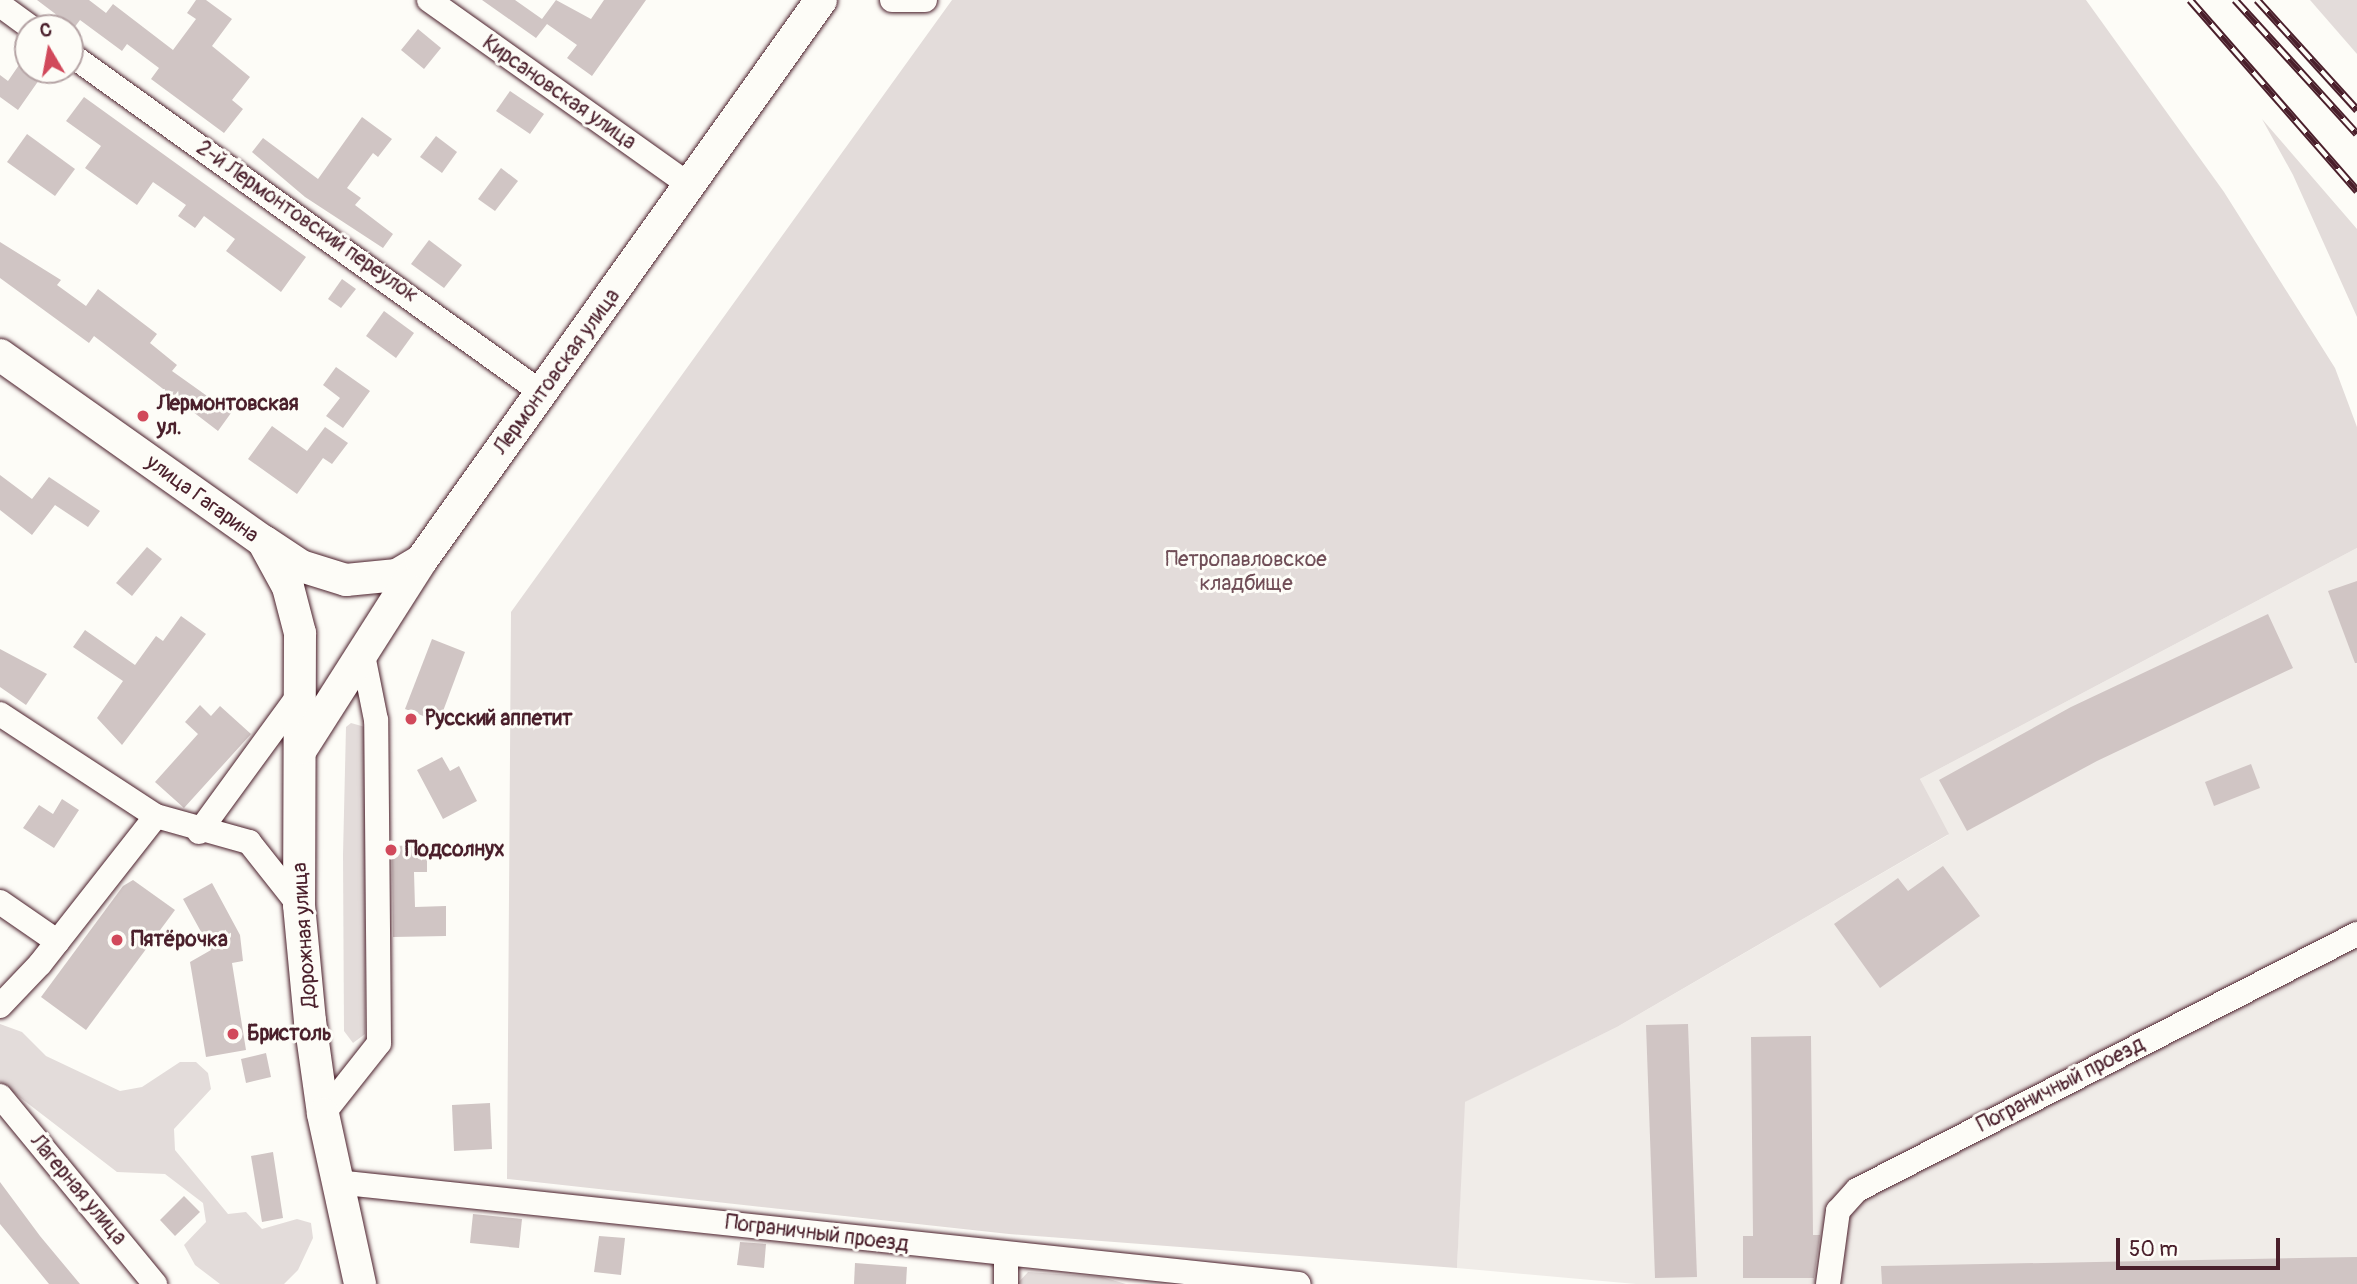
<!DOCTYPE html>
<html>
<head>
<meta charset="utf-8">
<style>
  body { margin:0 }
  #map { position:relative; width:2357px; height:1284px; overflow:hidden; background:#fdfcf7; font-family:Pangolin,sans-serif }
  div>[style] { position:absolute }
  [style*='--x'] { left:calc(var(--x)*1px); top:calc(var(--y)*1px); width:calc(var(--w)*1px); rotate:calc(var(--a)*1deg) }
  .built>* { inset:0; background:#f0ece8 }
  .green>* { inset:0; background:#e3dcda }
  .building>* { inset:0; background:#d0c5c4 }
  .roads { filter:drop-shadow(0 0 2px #4a1f2b) drop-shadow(0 0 2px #4a1f2b) }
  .minor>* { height:24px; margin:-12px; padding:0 12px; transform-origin:12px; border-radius:12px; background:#fdfcf7 }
  .major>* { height:32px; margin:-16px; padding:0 16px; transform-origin:16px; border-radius:16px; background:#fdfcf7 }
  .rail>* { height:8px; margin-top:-4px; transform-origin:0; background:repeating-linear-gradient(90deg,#fdfcf7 0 16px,#4a1f2b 0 32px); box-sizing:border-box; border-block:2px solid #4a1f2b }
  .dots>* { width:19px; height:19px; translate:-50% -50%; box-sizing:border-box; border:4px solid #fdfcf7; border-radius:50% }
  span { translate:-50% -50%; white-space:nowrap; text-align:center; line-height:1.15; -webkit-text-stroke:6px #fdfcf7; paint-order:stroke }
  .street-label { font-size:21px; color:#4a1f2b }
  .poi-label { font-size:21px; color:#4a1f2b; font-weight:700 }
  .left { translate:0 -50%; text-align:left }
  .park-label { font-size:21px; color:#704e57 }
  .north { position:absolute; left:14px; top:14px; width:70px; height:70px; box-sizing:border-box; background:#fdfcf7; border:2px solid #b5a4a5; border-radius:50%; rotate:350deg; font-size:19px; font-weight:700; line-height:28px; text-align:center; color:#4a1f2b }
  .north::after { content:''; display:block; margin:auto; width:24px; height:32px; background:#d1495b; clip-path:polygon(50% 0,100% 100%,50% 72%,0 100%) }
  .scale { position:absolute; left:2116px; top:1238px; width:164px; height:32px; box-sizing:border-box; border:4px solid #4a1f2b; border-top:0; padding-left:9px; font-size:21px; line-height:24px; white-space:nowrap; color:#4a1f2b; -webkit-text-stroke:5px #fdfcf7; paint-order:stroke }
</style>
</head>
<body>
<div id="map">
  <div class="built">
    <i style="clip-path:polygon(2357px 548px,2357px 1284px,1636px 1284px,1457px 1268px,1464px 1102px,1617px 1027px,1948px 835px,1920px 779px)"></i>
  </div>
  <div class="green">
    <i style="clip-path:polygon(952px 0,2086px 0,2224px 192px,2335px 368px,2357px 427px,2357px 548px,1920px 779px,1949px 834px,1617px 1027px,1465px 1102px,1457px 1268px,1009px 1234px,507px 1179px,511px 612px)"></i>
    <i style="clip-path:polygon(2310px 0,2357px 0,2357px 54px)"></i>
    <i style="clip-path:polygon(2262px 119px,2357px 229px,2357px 317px,2293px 175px)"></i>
    <i style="clip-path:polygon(351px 723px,365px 727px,365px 1034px,353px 1043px,344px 1031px,343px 855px,346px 727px)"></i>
    <i style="clip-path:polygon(0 1024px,22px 1032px,46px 1056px,120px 1091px,142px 1087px,180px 1062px,196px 1062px,208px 1073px,211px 1089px,174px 1129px,175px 1150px,228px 1214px,246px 1212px,262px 1229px,297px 1219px,311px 1223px,313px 1238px,298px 1270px,284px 1284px,220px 1284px,195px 1265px,184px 1245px,206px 1222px,203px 1203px,165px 1174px,117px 1172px,0 1082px)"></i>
    <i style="clip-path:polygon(1028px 1272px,1102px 1277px,1126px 1284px,1017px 1284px)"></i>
  </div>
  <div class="building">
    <i style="clip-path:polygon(37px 0,89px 0,106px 13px,113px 4px,173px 50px,196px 19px,187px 13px,196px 0,206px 0,232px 19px,212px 46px,250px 77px,232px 100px,243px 109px,224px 133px,151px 79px,159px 68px,127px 44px,122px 51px,80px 20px,74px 28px)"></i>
    <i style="clip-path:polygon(482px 0,515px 0,542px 19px,556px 0,591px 19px,604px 0,646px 0,592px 76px,567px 58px,577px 45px,547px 24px,536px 38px)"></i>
    <i style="clip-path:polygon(418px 29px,441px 48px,424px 69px,401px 50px)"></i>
    <i style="clip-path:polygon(28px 52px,28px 70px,46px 70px,18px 110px,0 97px,0 75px,8px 81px)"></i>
    <i style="clip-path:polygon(510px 91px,544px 114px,530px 134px,496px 111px)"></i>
    <i style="clip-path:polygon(84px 97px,306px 257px,281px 292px,226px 251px,235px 239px,204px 216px,195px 228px,178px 216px,186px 205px,153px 182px,137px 205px,85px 168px,101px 146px,66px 121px)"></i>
    <i style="clip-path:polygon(362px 117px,392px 139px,378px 157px,373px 153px,347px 188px,361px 198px,355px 205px,393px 234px,383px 248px,305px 197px,252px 152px,263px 138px,318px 179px)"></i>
    <i style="clip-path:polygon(27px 134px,75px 169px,55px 196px,7px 162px)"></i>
    <i style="clip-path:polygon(436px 136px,457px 152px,442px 173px,420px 157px)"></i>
    <i style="clip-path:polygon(501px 168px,518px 181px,495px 211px,478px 199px)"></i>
    <i style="clip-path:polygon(429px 240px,462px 265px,444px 288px,411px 264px)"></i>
    <i style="clip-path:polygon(0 242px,61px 280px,57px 285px,86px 306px,98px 289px,157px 334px,150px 343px,177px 365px,172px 371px,231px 413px,218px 431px,94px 336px,89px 343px,0 278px)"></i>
    <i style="clip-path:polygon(342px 279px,356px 289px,341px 308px,328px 299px)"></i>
    <i style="clip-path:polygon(384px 311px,414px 333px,396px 358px,366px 336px)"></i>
    <i style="clip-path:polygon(336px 367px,370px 391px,343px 428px,326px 416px,340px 398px,323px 385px)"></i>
    <i style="clip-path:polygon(272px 426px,307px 451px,325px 427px,348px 443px,332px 464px,323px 458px,297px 494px,248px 459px)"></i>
    <i style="clip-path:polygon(0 475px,32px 499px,49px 477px,100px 511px,88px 527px,55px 505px,32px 535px,0 510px)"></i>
    <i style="clip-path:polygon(147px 547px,162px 559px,132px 596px,116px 583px)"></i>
    <i style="clip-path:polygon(2357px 581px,2357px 663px,2355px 663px,2328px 591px)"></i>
    <i style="clip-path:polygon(2268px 614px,2293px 668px,2097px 761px,1967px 831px,1939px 780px,2071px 707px)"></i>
    <i style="clip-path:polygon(181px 616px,206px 634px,122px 745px,97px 718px,123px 681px,73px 647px,85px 630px,135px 665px,156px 636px,163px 641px)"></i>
    <i style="clip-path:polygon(432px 639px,465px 652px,439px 722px,405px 709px)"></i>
    <i style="clip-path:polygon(0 649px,47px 674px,26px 705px,0 687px)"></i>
    <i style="clip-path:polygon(200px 705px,211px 716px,220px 706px,251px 734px,184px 808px,155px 782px,198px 734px,185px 722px)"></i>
    <i style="clip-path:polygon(442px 757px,450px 771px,459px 766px,477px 801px,443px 819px,417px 770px)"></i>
    <i style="clip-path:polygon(2251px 764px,2260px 788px,2214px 806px,2205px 782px)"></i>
    <i style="clip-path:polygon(62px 799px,79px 810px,54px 848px,23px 828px,39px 805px,53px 814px)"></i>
    <i style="clip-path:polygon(427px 845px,427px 872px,414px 872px,415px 907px,446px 906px,446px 936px,393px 937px,392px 846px)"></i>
    <i style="clip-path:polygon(1943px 866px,1980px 916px,1880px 988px,1834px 924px,1898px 878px,1908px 891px)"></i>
    <i style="clip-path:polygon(133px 880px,175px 910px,86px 1030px,41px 997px,123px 886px)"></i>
    <i style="clip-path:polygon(212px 883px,240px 935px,243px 961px,232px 963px,246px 1050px,206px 1057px,190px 962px,211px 950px,183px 899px)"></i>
    <i style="clip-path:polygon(1688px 1024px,1697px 1277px,1655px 1278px,1646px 1025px)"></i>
    <i style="clip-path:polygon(1811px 1036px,1813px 1235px,1820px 1235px,1814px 1278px,1743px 1278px,1743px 1236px,1753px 1236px,1751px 1037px)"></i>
    <i style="clip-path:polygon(266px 1053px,271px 1077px,246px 1083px,241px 1059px)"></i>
    <i style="clip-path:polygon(490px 1103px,492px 1149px,454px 1151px,452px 1105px)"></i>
    <i style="clip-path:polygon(273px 1152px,283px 1218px,262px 1222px,251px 1156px)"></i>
    <i style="clip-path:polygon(0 1182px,40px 1236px,80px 1284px,49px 1284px,10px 1236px,0 1224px)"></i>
    <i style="clip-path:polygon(184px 1196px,200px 1212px,175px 1236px,160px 1220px)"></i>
    <i style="clip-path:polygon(473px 1214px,522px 1219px,519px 1248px,470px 1243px)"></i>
    <i style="clip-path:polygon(599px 1236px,625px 1238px,621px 1275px,594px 1272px)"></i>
    <i style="clip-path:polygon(740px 1242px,766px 1244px,764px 1268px,737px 1265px)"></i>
    <i style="clip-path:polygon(2357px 1257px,2357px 1284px,1882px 1284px,1881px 1266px)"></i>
    <i style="clip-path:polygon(855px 1263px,907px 1267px,906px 1284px,854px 1284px)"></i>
  </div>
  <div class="roads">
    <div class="minor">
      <i style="--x:429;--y:0;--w:319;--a:35.4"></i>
      <i style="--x:892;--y:0;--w:33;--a:0"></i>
      <i style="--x:0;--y:5;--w:39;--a:36"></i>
      <i style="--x:70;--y:54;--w:581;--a:35.69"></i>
      <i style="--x:0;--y:714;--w:186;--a:33.2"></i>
      <i style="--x:156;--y:816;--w:97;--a:15.6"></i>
      <i style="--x:249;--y:842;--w:80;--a:51.6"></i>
      <i style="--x:199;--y:832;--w:175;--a:-53.9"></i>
      <i style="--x:0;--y:902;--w:70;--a:34.6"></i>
      <i style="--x:0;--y:1006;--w:58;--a:-46.4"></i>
      <i style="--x:40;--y:964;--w:188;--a:-51.9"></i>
      <i style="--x:0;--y:1096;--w:244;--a:50.5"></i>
      <i style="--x:323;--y:1114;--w:90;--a:-51.7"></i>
      <i style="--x:379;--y:1043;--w:323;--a:-90.5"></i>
      <i style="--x:376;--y:720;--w:71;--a:-101.3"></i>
      <i style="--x:336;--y:1182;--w:968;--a:6.05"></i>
      <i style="--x:1006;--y:1284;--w:28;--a:-90"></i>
      <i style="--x:1828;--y:1284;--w:74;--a:-82.2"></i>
      <i style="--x:1838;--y:1211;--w:28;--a:-48"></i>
      <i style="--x:1857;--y:1190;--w:562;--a:-27.11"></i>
    </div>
    <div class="major">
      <i style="--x:0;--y:355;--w:322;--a:35.3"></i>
      <i style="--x:263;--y:541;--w:52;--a:61.5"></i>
      <i style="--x:288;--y:587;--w:48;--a:75.4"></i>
      <i style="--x:300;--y:633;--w:272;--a:90.2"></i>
      <i style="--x:299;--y:905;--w:117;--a:84.6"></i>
      <i style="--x:310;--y:1021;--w:94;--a:82"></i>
      <i style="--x:323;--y:1114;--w:174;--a:77.7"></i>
      <i style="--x:265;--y:542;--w:43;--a:33.7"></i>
      <i style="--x:301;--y:566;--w:47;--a:17.3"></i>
      <i style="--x:346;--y:580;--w:51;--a:-5.6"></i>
      <i style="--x:397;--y:575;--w:27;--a:-31"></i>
      <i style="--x:302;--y:748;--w:222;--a:-57.5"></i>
      <i style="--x:421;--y:561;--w:689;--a:-54.51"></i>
    </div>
  </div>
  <div class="rail">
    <i style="--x:2190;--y:0;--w:254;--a:48.8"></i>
    <i style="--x:2235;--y:0;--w:181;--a:47.7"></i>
    <i style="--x:2257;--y:0;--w:149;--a:47.7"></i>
  </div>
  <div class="dots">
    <i style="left:143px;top:416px;background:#d1495b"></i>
    <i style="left:411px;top:719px;background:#d1495b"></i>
    <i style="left:391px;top:850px;background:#d1495b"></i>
    <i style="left:117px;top:940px;background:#d1495b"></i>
    <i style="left:233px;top:1034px;background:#d1495b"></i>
  </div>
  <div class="street-label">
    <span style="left:559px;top:93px;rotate:35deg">Кирсановская улица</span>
    <span style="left:307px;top:222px;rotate:35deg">2-й Лермонтовский переулок</span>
    <span style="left:557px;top:372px;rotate:-54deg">Лермонтовская улица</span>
    <span style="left:202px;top:499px;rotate:36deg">улица Гагарина</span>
    <span style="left:305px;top:935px;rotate:-94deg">Дорожная улица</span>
    <span style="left:2061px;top:1085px;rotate:-27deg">Пограничный проезд</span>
    <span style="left:78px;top:1190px;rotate:50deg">Лагерная улица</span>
    <span style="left:817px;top:1234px;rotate:7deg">Пограничный проезд</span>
  </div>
  <div class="poi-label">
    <span class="left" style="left:157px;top:416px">Лермонтовская<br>ул.</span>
    <span class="left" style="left:425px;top:719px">Русский аппетит</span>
    <span class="left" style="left:405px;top:850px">Подсолнух</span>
    <span class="left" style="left:131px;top:940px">Пятёрочка</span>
    <span class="left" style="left:247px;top:1034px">Бристоль</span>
  </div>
  <div class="park-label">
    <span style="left:1246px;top:572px">Петропавловское<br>кладбище</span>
  </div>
  <div class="north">С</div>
  <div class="scale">50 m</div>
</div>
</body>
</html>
